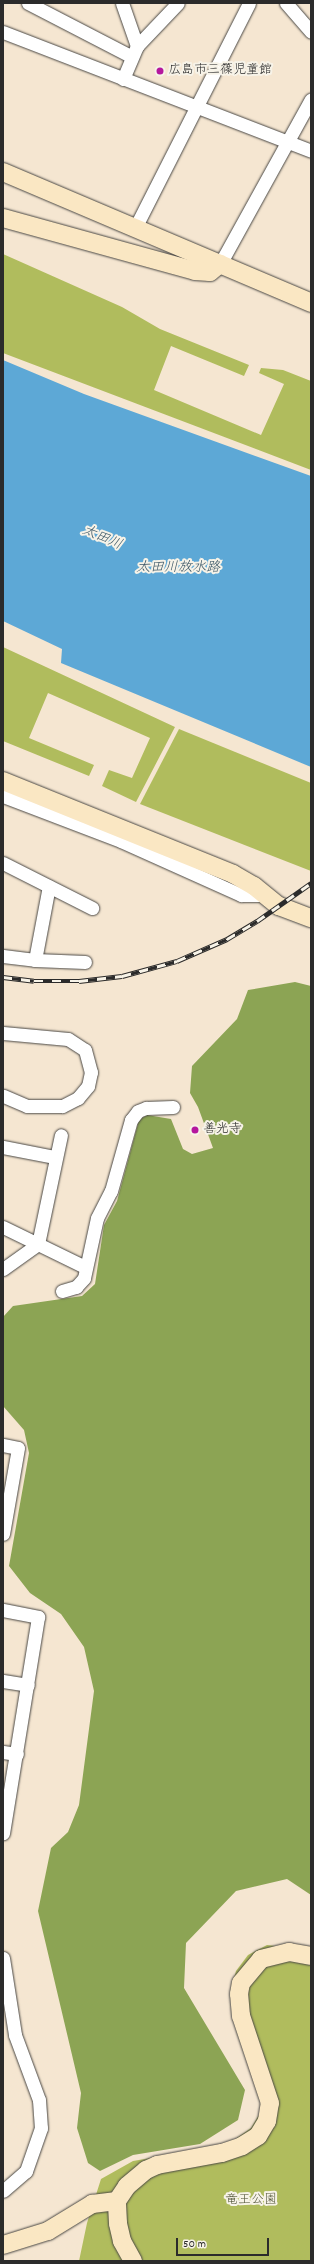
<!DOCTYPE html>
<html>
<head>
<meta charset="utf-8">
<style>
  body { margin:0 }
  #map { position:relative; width:314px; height:2264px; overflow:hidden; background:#f5e6d1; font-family:Dekko,"Klee One",sans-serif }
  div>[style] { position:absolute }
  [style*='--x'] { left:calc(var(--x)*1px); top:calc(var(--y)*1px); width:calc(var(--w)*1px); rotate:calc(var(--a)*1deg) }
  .green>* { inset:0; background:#b0bc5d }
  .forest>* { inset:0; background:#8ca454 }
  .water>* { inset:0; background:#5da8d6 }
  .roads { filter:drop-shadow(0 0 1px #494744) drop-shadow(0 0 1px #494744) }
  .street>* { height:13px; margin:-6.5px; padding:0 6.5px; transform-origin:6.5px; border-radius:6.5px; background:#fff }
  .secondary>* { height:18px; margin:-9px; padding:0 9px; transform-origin:9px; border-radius:9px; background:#fae7c3 }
  .rail>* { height:4.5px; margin-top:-2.25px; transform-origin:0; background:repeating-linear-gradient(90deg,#f7f3e8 0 9px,#2b2b2b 0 18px); box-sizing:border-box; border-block:1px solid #2b2b2b }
  .dots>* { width:11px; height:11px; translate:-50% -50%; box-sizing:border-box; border:2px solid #f7f3e8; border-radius:50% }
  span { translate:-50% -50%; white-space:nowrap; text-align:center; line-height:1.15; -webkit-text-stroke:4px #f7f3e8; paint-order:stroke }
  .poi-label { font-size:13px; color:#2b2b2b }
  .left { translate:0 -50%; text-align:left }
  .park-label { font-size:13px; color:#53563a }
  .water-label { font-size:14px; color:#3c5767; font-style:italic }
  .frame { position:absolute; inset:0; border:4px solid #2b2b2b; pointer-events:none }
  .scale { position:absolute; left:176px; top:2238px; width:93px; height:18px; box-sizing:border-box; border:2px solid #2b2b2b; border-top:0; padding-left:5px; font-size:12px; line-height:14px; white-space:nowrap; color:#2b2b2b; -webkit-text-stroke:3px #f7f3e8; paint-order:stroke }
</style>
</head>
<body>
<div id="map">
  <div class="green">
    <i style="clip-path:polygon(3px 254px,122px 307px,160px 329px,249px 365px,244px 376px,171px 346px,154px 390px,261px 435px,284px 384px,259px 373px,261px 368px,283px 370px,311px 381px,311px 470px,3px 353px)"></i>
    <i style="clip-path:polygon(3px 647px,175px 727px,136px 802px,102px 786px,109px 770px,132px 778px,150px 738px,48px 693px,29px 738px,94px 765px,89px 776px,3px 741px)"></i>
    <i style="clip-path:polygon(179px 729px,311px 783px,311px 871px,140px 804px)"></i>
    <i style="clip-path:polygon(267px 1945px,311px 1950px,311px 2261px,79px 2261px,87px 2223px,101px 2179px,133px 2161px,227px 2145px,251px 2128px,260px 2113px,262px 2094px,232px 2008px,231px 1989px,236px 1971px,248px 1955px)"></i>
  </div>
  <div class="forest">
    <i style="clip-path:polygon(295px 982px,311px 986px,311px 1895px,287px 1879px,236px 1891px,186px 1943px,184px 1988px,245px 2090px,238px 2120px,200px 2144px,133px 2155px,100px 2171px,88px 2163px,77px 2128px,81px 2093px,38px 1911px,51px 1848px,68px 1832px,79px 1805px,94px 1691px,84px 1647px,61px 1614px,30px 1593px,9px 1566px,29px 1453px,24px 1430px,3px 1406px,3px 1317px,13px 1306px,82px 1296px,95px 1284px,104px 1225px,117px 1201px,139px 1120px,147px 1115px,171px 1119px,183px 1149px,192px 1154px,213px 1148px,198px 1107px,190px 1093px,192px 1066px,237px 1019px,248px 990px)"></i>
  </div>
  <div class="water">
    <i style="clip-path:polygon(3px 360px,84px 394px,311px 476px,311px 767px,61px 663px,62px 649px,3px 621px)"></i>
  </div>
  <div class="roads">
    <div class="street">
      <i style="--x:28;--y:3;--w:117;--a:27.4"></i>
      <i style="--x:122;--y:3;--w:46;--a:70.8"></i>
      <i style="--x:286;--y:3;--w:38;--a:49"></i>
      <i style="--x:3;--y:32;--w:330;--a:21.1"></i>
      <i style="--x:123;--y:79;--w:36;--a:-67"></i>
      <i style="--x:137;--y:46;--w:59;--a:-46.4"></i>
      <i style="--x:135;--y:228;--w:252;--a:-63.1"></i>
      <i style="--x:220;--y:264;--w:188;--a:-61.1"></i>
      <i style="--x:3;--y:796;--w:126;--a:20.9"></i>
      <i style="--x:121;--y:841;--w:132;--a:24.2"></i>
      <i style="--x:241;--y:895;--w:24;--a:0"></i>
      <i style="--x:3;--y:863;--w:100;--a:26.8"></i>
      <i style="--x:3;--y:956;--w:32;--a:7"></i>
      <i style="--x:35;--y:960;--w:75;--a:-79.3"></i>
      <i style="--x:35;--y:960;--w:50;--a:2.3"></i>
      <i style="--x:3;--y:1033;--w:65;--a:5.3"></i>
      <i style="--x:68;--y:1039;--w:20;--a:33"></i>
      <i style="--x:85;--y:1050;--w:23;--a:75"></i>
      <i style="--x:91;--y:1072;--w:14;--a:102"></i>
      <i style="--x:88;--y:1086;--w:16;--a:130"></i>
      <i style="--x:78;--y:1098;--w:18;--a:153"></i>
      <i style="--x:62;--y:1106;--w:35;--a:180"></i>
      <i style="--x:27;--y:1106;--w:26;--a:-157"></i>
      <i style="--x:3;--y:1147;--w:53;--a:10.9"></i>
      <i style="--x:3;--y:1227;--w:91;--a:26"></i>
      <i style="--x:3;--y:1269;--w:43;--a:-35.5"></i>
      <i style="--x:38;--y:1244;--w:111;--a:-78.1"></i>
      <i style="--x:62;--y:1291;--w:15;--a:-16"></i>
      <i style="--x:76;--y:1287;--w:12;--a:-48"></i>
      <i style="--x:84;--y:1278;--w:61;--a:-77.8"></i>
      <i style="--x:97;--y:1218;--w:30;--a:-63"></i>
      <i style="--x:111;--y:1191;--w:74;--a:-74.3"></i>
      <i style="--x:131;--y:1120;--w:11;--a:-52"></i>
      <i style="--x:138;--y:1111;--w:9;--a:-21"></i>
      <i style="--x:146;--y:1108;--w:27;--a:-2"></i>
      <i style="--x:3;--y:1445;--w:15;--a:11"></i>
      <i style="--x:18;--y:1448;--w:87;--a:99.9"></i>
      <i style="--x:3;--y:1610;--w:36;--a:11"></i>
      <i style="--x:38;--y:1617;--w:219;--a:99.2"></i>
      <i style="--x:3;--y:1681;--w:25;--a:9"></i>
      <i style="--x:3;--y:1752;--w:14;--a:8"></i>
      <i style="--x:3;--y:1958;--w:78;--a:81.1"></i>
      <i style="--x:15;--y:2035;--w:69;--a:69.7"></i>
      <i style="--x:39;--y:2100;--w:28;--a:86"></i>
      <i style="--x:41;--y:2128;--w:46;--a:109.2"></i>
      <i style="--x:26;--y:2171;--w:30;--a:139"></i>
    </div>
    <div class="secondary">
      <i style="--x:3;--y:172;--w:335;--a:23"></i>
      <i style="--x:3;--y:218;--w:199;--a:15.4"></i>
      <i style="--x:195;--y:271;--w:15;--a:4"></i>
      <i style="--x:210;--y:272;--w:13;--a:-39"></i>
      <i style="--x:3;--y:781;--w:248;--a:22"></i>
      <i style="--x:233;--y:874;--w:24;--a:30"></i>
      <i style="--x:254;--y:886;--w:32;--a:39"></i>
      <i style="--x:279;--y:906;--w:34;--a:21"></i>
      <i style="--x:3;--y:2245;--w:47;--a:-17.3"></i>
      <i style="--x:48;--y:2231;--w:52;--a:-31.5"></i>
      <i style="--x:92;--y:2204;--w:25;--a:-7"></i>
      <i style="--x:133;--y:2261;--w:23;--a:-119"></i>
      <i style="--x:122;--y:2241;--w:18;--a:-103"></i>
      <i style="--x:118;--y:2223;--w:22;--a:-93"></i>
      <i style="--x:117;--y:2201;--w:18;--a:-56"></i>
      <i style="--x:127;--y:2186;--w:25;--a:-40"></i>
      <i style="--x:146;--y:2170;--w:12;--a:-24"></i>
      <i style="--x:157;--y:2165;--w:66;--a:-10.5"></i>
      <i style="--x:222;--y:2153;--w:21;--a:-19"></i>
      <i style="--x:242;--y:2146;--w:19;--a:-32"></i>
      <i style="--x:258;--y:2136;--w:17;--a:-59"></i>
      <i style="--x:267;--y:2121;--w:18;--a:-81"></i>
      <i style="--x:270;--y:2103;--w:92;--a:-108.4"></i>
      <i style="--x:241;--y:2016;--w:22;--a:-95"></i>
      <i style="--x:239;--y:1994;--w:11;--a:-80"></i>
      <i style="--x:241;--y:1983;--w:31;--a:-50"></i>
      <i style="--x:261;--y:1959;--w:29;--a:-14"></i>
      <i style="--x:289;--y:1952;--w:22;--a:10"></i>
    </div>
  </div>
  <div class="rail">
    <i style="--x:3;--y:977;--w:31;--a:7"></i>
    <i style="--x:34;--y:981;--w:45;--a:0"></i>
    <i style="--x:79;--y:981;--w:43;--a:-6.6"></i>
    <i style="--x:122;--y:976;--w:57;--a:-15.3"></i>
    <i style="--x:177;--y:961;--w:55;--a:-23.7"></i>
    <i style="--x:227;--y:939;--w:35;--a:-31"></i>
    <i style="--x:257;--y:921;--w:66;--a:-35.1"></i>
  </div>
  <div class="dots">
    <i style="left:160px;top:71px;background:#b5179e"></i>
    <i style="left:195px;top:1130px;background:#b5179e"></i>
  </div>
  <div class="poi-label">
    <span class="left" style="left:168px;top:71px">広島市三篠児童館</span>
    <span class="left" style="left:203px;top:1130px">善光寺</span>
  </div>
  <div class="park-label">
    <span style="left:251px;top:2201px">竜王公園</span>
  </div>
  <div class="water-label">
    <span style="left:102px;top:538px;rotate:23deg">太田川</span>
    <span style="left:178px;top:568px">太田川放水路</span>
  </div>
  <div class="frame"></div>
  <div class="scale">50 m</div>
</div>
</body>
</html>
